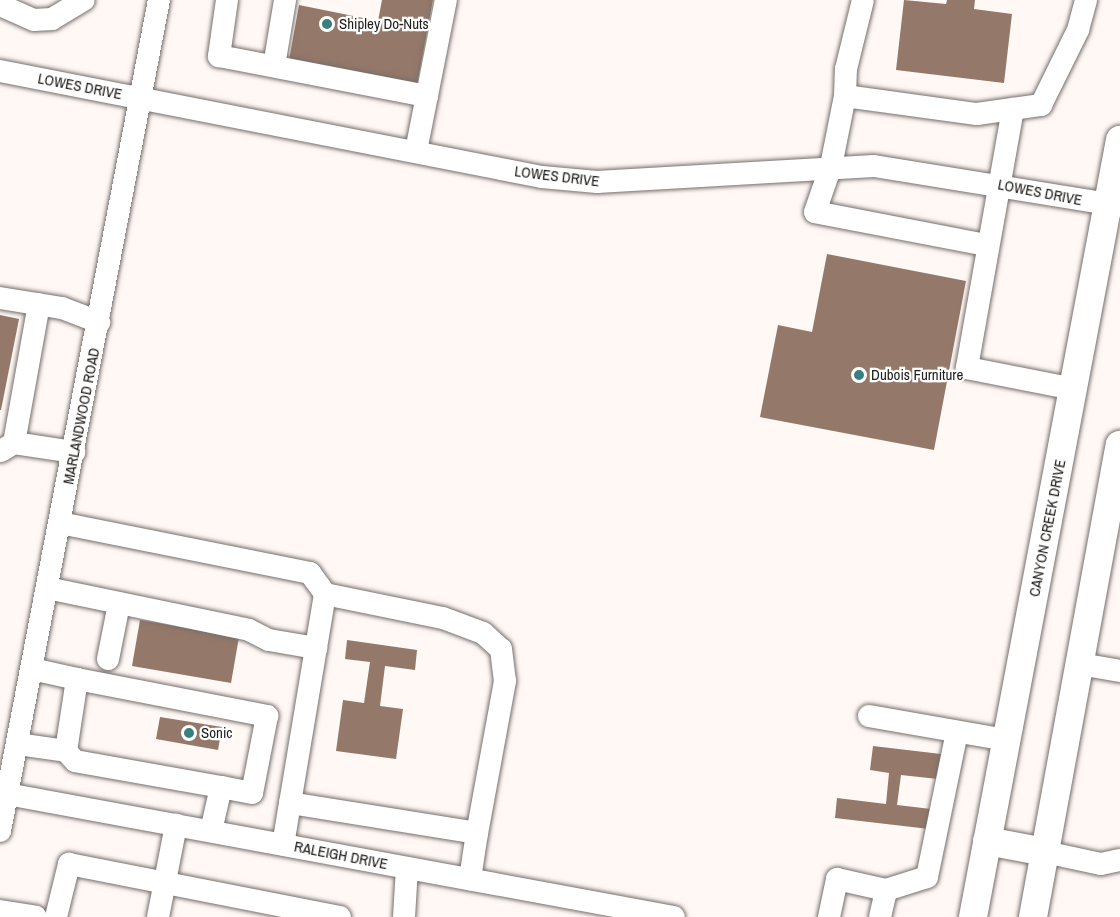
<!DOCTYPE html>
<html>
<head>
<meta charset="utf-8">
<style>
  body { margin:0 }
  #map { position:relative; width:1120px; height:917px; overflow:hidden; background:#fff8f5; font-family:"Archivo Narrow",sans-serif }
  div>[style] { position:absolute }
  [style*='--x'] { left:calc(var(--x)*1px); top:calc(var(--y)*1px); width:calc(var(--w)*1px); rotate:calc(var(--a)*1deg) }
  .building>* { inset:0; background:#947869 }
  .roads { filter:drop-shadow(0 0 2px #756e6b) drop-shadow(0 0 2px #756e6b) }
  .minor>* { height:22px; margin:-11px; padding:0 11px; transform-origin:11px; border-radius:11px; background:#fff }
  .major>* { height:28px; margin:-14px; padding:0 14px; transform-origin:14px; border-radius:14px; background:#fff }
  .dots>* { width:16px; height:16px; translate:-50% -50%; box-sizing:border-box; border:3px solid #fff; border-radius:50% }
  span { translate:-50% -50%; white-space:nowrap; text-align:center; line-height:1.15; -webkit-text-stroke:4.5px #fff; paint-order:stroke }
  .poi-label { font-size:15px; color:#22201e }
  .left { translate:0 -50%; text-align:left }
  .street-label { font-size:15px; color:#22201e }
</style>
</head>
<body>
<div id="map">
  <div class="building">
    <i style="clip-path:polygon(382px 0,433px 0,417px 85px,289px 60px,299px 5px,378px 21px)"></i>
    <i style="clip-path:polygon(904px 0,946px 4px,947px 0,975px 0,974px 9px,1012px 14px,1004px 83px,896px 70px)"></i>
    <i style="clip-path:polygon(827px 254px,966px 281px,934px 450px,760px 417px,778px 325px,812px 332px)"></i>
    <i style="clip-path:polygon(0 315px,19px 319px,1px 410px,0 410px)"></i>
    <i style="clip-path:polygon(140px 620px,239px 637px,231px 683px,132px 666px)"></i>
    <i style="clip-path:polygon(347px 640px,417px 650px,415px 670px,385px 666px,380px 706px,403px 709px,396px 759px,336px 751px,343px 700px,364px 703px,370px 662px,345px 659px)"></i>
    <i style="clip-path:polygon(160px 717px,222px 727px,218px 750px,156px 739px)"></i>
    <i style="clip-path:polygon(873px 746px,941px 754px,938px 779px,901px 775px,897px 805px,931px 809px,929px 829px,835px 818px,837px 798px,886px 804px,889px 773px,870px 770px)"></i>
  </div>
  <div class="roads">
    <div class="minor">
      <i style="--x:227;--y:0;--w:57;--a:98.1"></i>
      <i style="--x:219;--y:56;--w:212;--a:10.9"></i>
      <i style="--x:0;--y:5;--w:37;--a:24"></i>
      <i style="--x:34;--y:20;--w:18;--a:-3"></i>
      <i style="--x:52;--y:19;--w:37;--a:-31"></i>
      <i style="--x:274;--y:66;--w:67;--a:-80.5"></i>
      <i style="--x:0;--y:71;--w:552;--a:11.07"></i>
      <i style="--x:542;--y:177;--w:55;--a:5.2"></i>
      <i style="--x:597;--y:182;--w:277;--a:-3.3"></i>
      <i style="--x:874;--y:166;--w:249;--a:9.2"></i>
      <i style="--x:845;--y:96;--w:27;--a:-88"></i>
      <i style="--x:846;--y:69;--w:71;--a:-76.2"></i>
      <i style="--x:1013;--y:109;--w:263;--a:100.1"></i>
      <i style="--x:967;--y:368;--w:109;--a:11.1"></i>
      <i style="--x:416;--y:151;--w:154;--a:-78.8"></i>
      <i style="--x:986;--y:245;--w:174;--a:-169.1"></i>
      <i style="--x:815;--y:212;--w:49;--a:-70.8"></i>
      <i style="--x:831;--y:166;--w:71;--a:-78.7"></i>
      <i style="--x:845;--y:96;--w:133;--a:7.8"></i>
      <i style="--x:977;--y:114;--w:65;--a:-8"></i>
      <i style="--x:1041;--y:105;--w:84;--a:-63.7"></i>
      <i style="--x:1078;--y:30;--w:31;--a:-75"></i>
      <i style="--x:0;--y:298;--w:63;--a:9.2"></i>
      <i style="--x:62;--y:308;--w:40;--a:21"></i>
      <i style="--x:14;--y:443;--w:141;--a:-79.8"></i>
      <i style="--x:1;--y:451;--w:15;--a:-32"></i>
      <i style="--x:14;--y:443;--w:61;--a:8.5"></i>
      <i style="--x:60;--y:523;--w:255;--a:11.3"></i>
      <i style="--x:310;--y:573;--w:26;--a:54"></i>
      <i style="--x:325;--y:594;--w:254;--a:99.5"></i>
      <i style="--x:47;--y:588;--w:206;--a:11.7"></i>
      <i style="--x:249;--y:630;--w:22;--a:27"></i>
      <i style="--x:269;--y:640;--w:48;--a:9.7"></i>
      <i style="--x:325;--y:594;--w:120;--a:11.5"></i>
      <i style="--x:443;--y:618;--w:43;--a:20.6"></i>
      <i style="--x:483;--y:633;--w:24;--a:42"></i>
      <i style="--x:501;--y:649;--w:32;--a:83"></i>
      <i style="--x:505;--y:681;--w:155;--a:100.4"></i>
      <i style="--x:108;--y:659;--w:56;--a:-78.7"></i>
      <i style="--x:1080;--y:664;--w:41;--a:9.9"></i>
      <i style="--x:32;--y:669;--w:46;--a:12.5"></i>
      <i style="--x:869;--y:716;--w:140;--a:9.9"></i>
      <i style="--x:17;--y:744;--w:49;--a:8.1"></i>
      <i style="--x:7;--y:794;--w:678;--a:10.45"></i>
      <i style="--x:290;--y:803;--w:189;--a:9.1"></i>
      <i style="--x:477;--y:833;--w:47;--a:98.7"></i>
      <i style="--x:0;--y:831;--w:846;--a:-79.17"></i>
      <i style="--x:211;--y:831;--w:45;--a:-77.2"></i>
      <i style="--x:221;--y:787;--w:148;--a:-169.9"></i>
      <i style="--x:75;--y:761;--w:13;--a:-132"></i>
      <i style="--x:66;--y:751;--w:73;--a:-81.3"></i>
      <i style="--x:77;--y:679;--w:194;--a:11"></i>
      <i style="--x:267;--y:716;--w:78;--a:101"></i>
      <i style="--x:252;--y:793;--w:32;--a:-169"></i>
      <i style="--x:1045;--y:852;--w:57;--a:12.1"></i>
      <i style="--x:1101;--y:864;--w:19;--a:-12"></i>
      <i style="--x:0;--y:911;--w:36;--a:9"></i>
      <i style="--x:56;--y:917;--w:55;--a:-76.2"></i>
      <i style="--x:69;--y:864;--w:276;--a:11.1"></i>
      <i style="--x:158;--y:917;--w:94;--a:-78.9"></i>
      <i style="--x:404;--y:917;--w:49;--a:-86.5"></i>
      <i style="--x:829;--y:917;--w:39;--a:-78"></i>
      <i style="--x:837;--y:879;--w:50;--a:12.7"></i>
      <i style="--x:886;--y:890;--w:43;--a:-17.6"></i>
      <i style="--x:927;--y:877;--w:148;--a:-78.3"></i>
      <i style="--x:880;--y:917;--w:28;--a:-77"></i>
    </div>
    <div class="major">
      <i style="--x:987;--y:841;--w:59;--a:10.7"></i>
      <i style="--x:973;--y:917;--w:791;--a:-79.29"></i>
      <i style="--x:1033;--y:917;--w:480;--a:-79.6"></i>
    </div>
  </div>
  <div class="dots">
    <i style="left:327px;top:24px;background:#38807e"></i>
    <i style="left:859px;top:375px;background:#38807e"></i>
    <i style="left:189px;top:733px;background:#38807e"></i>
  </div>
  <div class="poi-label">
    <span class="left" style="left:339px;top:24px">Shipley Do-Nuts</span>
    <span class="left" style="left:871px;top:375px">Dubois Furniture</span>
    <span class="left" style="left:201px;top:733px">Sonic</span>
  </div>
  <div class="street-label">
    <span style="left:80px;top:86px;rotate:11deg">LOWES DRIVE</span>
    <span style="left:557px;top:176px;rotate:7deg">LOWES DRIVE</span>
    <span style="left:1040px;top:192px;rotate:11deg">LOWES DRIVE</span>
    <span style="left:81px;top:416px;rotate:-79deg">MARLANDWOOD ROAD</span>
    <span style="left:1047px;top:528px;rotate:-79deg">CANYON CREEK DRIVE</span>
    <span style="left:341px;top:855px;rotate:11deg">RALEIGH DRIVE</span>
  </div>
</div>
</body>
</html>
